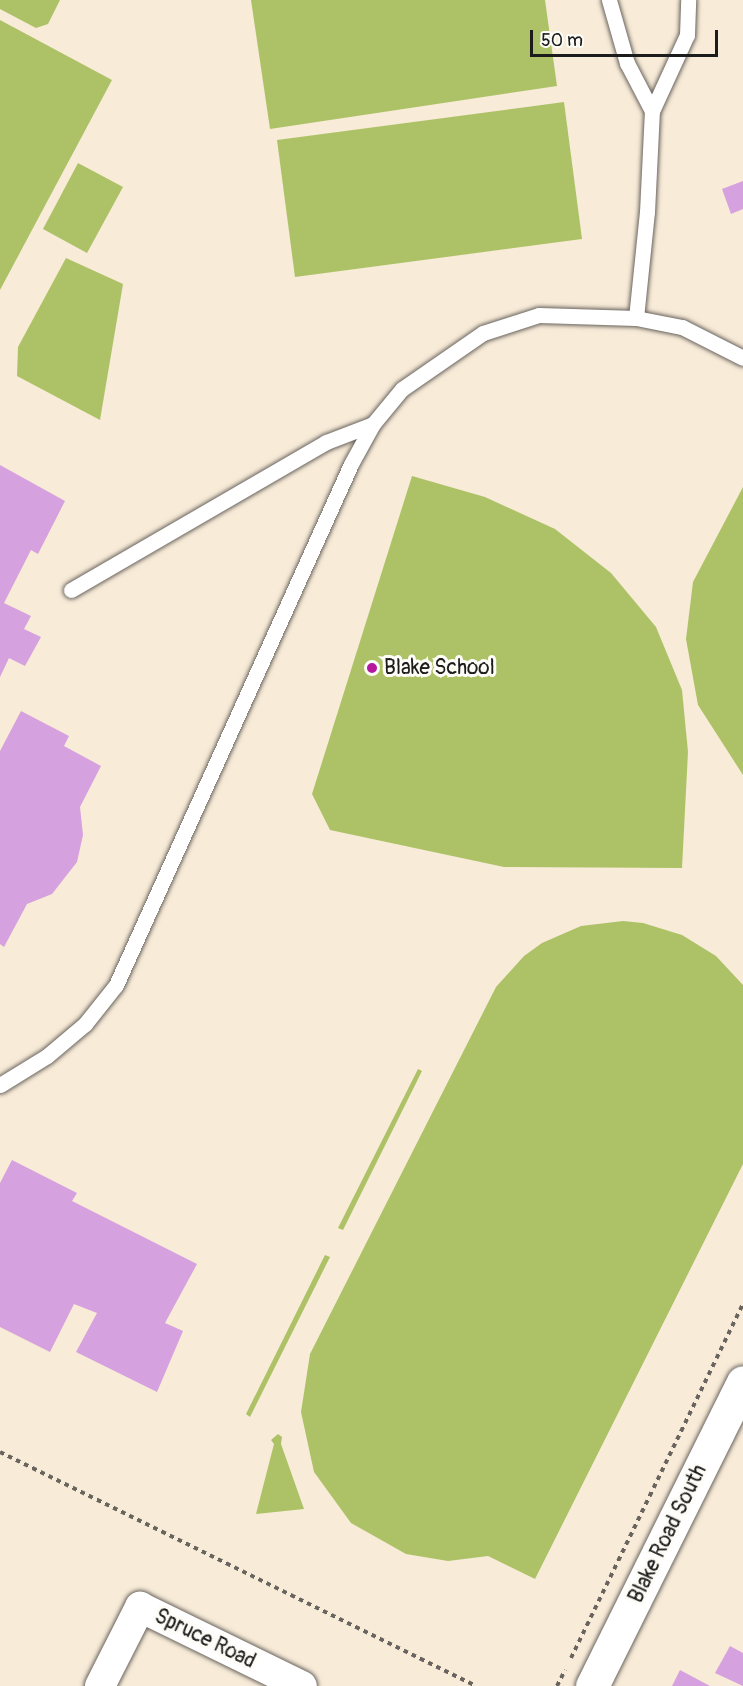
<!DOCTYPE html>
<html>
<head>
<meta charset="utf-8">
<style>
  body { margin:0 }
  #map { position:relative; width:743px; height:1686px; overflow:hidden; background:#f8ebd8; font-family:Pangolin,sans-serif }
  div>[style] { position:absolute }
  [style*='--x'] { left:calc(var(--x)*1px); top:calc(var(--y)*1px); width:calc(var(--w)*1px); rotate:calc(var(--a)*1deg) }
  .green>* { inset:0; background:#adc266 }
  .building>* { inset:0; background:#d6a1df }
  .path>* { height:4px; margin-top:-2px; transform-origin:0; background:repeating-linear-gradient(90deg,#69645e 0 4.5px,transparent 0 9px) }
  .roads { filter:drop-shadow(0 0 2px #69645e) drop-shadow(0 0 2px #69645e) }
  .lane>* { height:15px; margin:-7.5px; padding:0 7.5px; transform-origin:7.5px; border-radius:7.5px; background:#fff }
  .street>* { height:30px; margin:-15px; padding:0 15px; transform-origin:15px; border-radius:15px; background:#fff }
  .secondary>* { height:33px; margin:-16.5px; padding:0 16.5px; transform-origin:16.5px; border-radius:16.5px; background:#fff }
  .dots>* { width:16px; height:16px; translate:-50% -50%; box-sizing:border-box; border:3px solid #fdfcf7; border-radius:50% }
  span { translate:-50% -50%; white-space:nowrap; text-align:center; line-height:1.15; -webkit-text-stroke:6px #fdfcf7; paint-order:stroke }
  .poi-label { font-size:21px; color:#1c1c1c }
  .left { translate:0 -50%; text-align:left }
  .street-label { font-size:21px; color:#1c1c1c }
  .scale { position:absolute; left:530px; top:30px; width:188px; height:27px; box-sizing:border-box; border:3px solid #1c1c1c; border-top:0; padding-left:8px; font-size:18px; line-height:21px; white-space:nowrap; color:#1c1c1c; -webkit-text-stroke:4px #fdfcf7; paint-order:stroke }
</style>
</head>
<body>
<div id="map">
  <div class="green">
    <i style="clip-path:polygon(0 0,60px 0,48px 24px,36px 28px,0 9px)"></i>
    <i style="clip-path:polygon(251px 0,545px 0,557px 86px,270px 129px)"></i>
    <i style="clip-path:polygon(0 20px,112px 80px,0 290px)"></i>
    <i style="clip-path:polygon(564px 102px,582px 239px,295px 277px,277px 140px)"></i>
    <i style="clip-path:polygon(78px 163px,123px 187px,87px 253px,43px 229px)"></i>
    <i style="clip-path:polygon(66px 258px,123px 284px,100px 420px,17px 376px,18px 347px)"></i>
    <i style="clip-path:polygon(412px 476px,485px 497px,555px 529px,611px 573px,656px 627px,682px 690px,688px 752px,682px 868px,504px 867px,330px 830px,312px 794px)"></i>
    <i style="clip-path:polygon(743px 487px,743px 775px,698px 705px,686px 639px,693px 582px)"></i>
    <i style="clip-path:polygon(623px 921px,643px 923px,682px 935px,716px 956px,743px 985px,743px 1164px,535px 1579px,488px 1556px,448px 1561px,406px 1554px,351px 1523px,314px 1472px,301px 1412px,310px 1354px,496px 987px,524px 956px,542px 943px,581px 926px)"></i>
    <i style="clip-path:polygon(418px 1069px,422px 1071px,343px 1230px,338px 1228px)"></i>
    <i style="clip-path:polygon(325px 1255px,330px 1257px,250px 1417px,246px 1414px)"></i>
    <i style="clip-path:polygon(278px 1434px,282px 1437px,281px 1444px,304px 1509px,256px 1514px,274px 1444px,271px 1440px)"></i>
  </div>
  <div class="building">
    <i style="clip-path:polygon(743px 181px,743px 209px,731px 214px,722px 189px)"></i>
    <i style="clip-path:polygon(0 465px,65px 501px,38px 554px,31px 550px,4px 603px,31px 616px,24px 629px,41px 637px,25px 666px,9px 658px,0 677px)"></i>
    <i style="clip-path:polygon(21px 711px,69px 736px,64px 746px,101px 766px,80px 807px,83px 835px,77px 862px,52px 894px,27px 904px,4px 947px,0 944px,0 751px)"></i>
    <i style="clip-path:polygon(12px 1160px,77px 1193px,72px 1201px,197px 1264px,165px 1323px,183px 1331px,157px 1392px,76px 1352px,97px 1313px,74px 1304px,50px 1352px,0 1327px,0 1183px)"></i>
    <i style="clip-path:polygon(730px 1646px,743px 1653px,743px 1686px,715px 1673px)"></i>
    <i style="clip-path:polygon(680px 1670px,710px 1686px,672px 1686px)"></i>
  </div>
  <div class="path">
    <i style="--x:0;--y:1452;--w:530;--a:26.18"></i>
    <i style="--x:571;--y:1658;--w:394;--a:-64.1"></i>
    <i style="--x:557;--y:1686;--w:18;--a:-63"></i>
  </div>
  <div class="roads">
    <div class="lane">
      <i style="--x:609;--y:0;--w:66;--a:74.1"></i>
      <i style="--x:627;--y:63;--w:54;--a:62.5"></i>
      <i style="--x:636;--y:318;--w:107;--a:-84.1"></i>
      <i style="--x:647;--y:212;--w:101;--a:-87.2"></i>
      <i style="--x:652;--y:111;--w:84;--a:-65.3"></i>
      <i style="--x:687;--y:35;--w:35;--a:-88"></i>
      <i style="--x:71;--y:590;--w:295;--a:-30.1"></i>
      <i style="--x:326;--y:442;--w:50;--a:-21"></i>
      <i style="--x:0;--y:1085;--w:55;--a:-31.7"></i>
      <i style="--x:47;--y:1056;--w:50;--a:-40.1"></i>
      <i style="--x:85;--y:1024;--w:50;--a:-51.5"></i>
      <i style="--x:116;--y:985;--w:572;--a:-65.72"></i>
      <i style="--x:351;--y:464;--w:46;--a:-61.2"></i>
      <i style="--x:373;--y:424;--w:45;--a:-50.4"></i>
      <i style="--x:402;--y:389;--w:98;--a:-34.7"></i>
      <i style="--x:483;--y:333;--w:59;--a:-17.8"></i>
      <i style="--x:539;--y:315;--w:97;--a:1.8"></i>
      <i style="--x:636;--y:318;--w:47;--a:11.1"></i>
      <i style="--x:682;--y:327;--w:68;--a:26.9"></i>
    </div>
    <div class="street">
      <i style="--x:100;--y:1686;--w:89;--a:-63.1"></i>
      <i style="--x:140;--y:1607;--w:180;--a:26"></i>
    </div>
    <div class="secondary">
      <i style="--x:592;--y:1686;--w:339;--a:-63.6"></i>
    </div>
  </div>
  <div class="dots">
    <i style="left:372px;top:668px;background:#b5179e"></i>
  </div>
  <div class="poi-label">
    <span class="left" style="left:384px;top:668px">Blake School</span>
  </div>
  <div class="street-label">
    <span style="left:668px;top:1534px;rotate:-64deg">Blake Road South</span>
    <span style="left:205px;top:1639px;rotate:26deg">Spruce Road</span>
  </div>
  <div class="scale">50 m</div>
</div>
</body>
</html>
